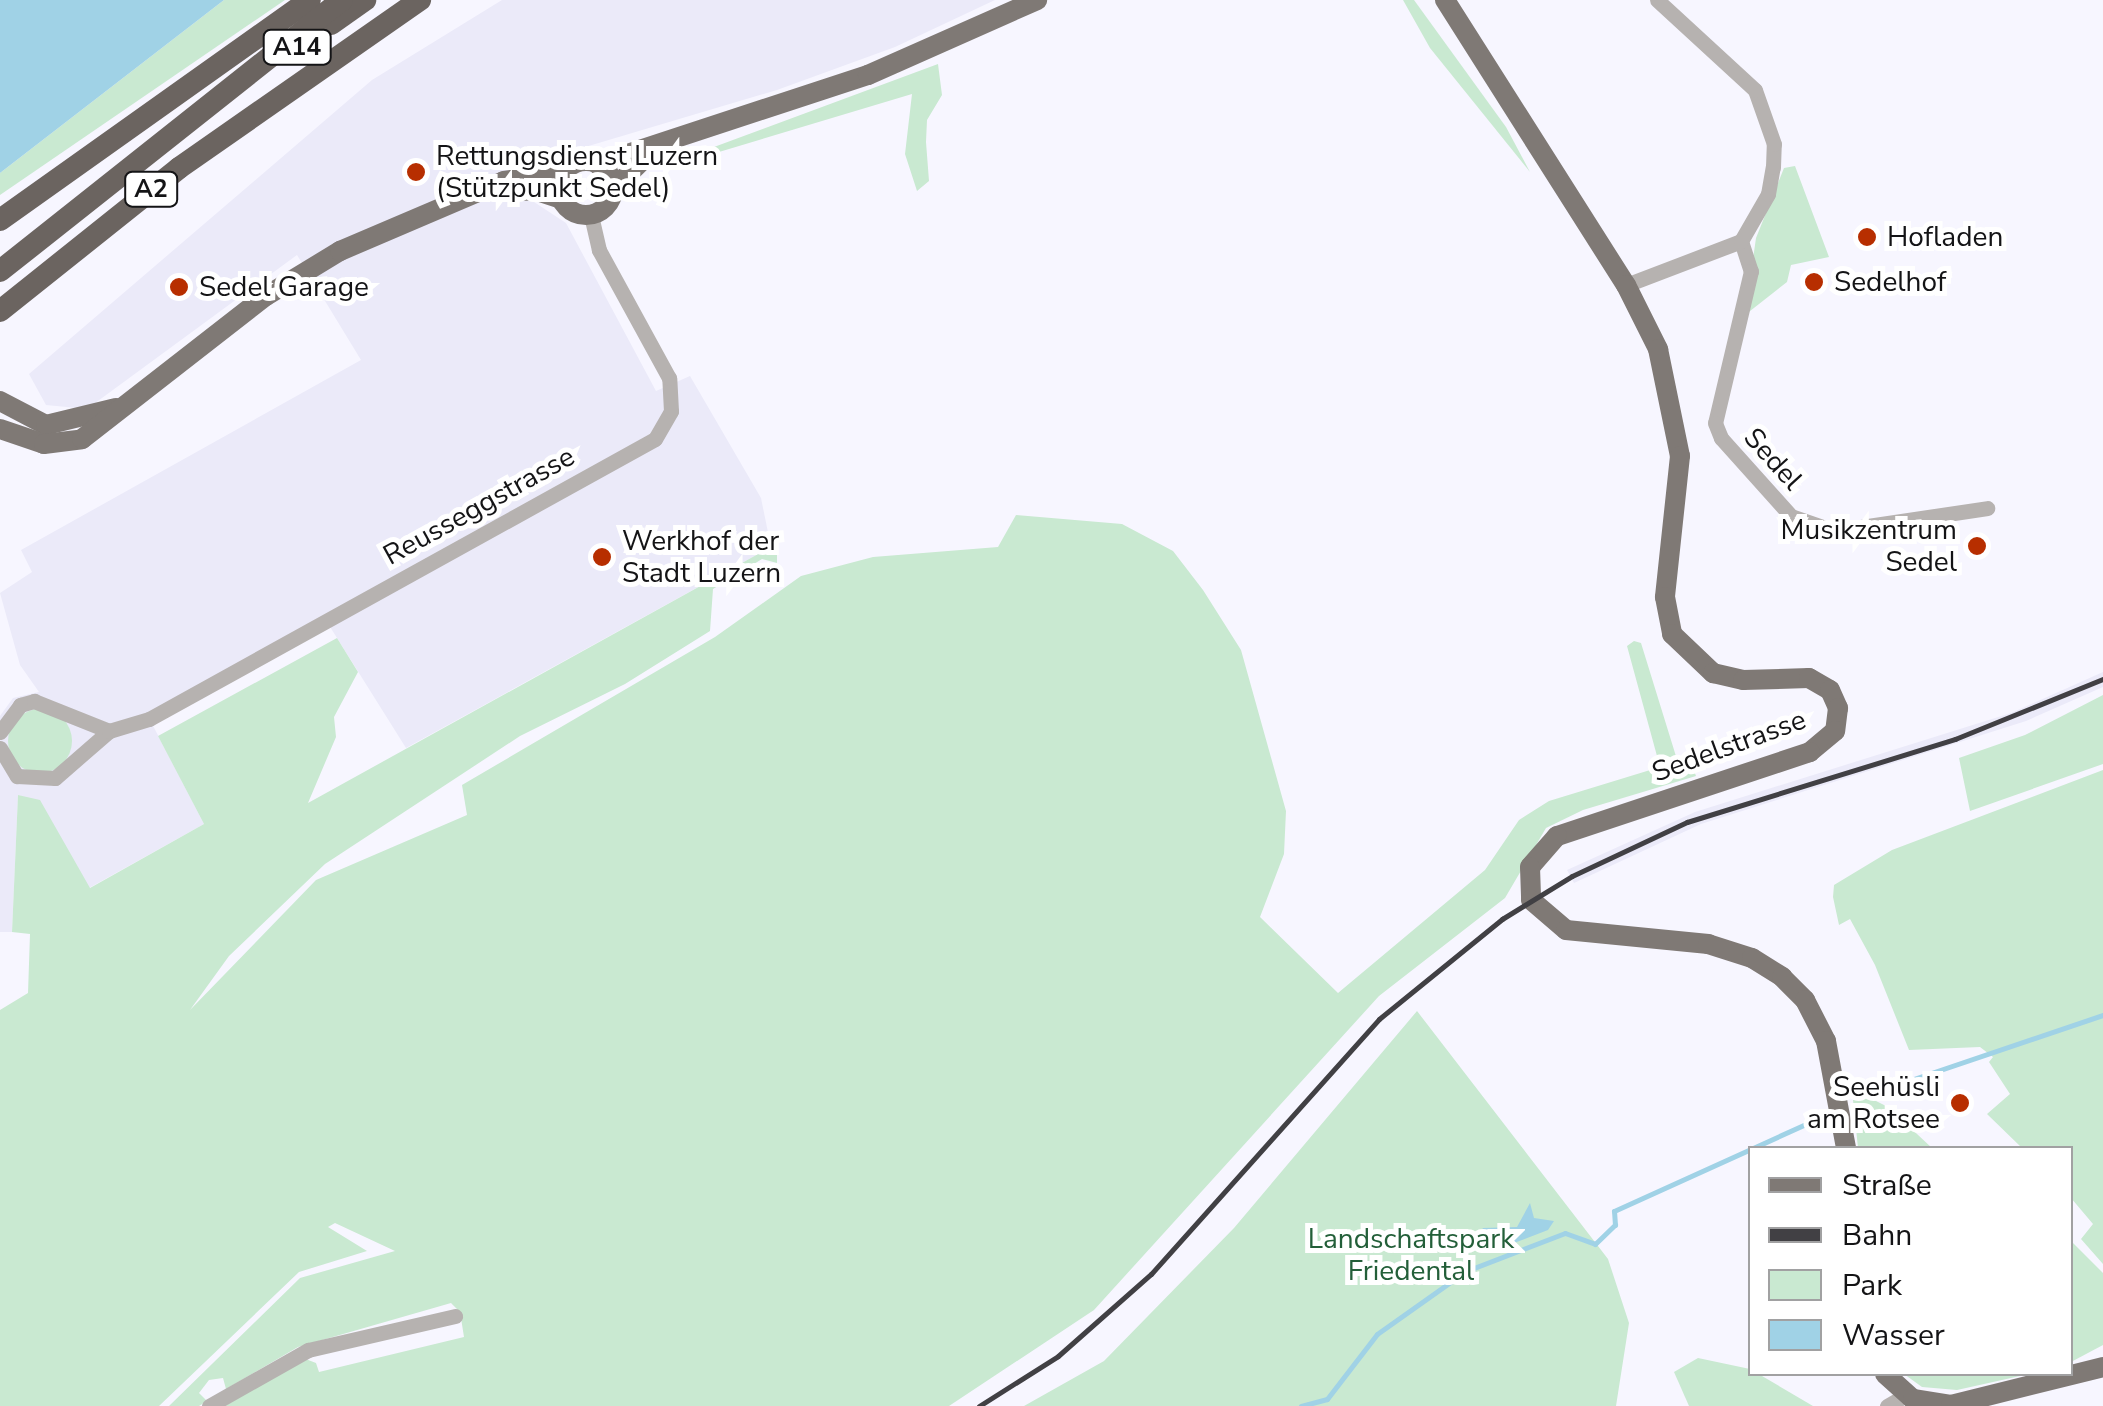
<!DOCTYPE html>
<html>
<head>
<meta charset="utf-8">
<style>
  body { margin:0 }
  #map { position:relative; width:2103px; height:1406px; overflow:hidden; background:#f7f6ff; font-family:"Nunito Sans",sans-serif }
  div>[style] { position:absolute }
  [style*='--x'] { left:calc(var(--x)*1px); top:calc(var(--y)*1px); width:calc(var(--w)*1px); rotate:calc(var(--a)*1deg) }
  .built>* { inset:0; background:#ebeaf9 }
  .green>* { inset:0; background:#c9e9d1 }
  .round { border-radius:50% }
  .water>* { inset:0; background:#a0d2e6 }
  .stream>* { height:5px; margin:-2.5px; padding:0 2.5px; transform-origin:2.5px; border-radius:2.5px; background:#a0d2e6 }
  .minor>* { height:15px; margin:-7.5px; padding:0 7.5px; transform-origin:7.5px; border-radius:7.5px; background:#b6b2b0 }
  .major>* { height:20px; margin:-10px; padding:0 10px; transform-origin:10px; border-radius:10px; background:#7f7975 }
  .major>.ring { margin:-10px; padding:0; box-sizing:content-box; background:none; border:20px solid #7f7975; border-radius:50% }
  .highway>* { height:22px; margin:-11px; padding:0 11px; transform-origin:11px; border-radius:11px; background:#6b6460 }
  .rail>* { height:5px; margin:-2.5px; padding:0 2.5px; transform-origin:2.5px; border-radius:2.5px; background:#414044 }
  .dots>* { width:28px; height:28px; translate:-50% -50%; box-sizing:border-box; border:5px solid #fff; border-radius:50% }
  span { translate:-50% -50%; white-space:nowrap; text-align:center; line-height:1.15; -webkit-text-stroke:10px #fff; paint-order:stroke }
  .shield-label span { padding:2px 8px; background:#fff; border:2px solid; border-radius:8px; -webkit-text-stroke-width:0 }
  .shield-label { font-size:25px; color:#141416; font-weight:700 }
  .poi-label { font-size:28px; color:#141416 }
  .left { translate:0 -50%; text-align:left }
  .right { translate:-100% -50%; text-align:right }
  .street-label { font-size:28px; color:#141416 }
  .park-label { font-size:28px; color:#235f39 }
  .legend { position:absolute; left:1748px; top:1146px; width:325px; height:230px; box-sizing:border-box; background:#fff; border:2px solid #a1a1a2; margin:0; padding:12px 18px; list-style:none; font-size:30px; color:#141416 }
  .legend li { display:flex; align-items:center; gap:20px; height:50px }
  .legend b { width:50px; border:2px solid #a1a1a2 }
</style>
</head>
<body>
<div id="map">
  <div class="built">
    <i style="clip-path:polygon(502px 0,995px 0,895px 47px,777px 90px,518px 167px,531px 200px,566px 223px,656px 391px,690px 376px,761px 498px,771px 547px,406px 748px,327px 622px,149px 718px,204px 824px,89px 888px,27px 798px,18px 795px,12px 932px,0 932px,0 716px,13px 698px,39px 692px,20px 665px,0 593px,32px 572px,21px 550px,361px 360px,297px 255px,87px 409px,46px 405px,29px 374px,372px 80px)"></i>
    <i style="clip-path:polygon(2103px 672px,2103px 687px,2026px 721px,1701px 824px,1574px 883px,1567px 870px,1695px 812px,2011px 713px)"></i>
  </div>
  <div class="green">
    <i style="clip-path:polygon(224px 0,285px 0,0 195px,0 173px)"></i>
    <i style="clip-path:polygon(1403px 0,1414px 0,1506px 127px,1530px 172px,1430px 48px)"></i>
    <i style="clip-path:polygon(938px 64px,942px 95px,927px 120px,926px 142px,929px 181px,917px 191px,905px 154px,912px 94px,719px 152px,714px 147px)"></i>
    <i style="clip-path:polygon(1795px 166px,1829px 257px,1791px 265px,1787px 282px,1745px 315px,1756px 238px,1784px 168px)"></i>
    <i style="clip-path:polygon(1016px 515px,1122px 524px,1173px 551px,1203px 590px,1241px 650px,1286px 811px,1284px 854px,1260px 917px,1338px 993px,1485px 870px,1519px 820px,1549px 801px,1660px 767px,1627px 646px,1634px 641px,1641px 643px,1679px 766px,1693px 768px,1696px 776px,1583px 810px,1546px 828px,1505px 898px,1379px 996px,1094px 1310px,949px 1406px,225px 1406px,303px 1358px,316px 1363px,319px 1372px,464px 1337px,460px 1312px,451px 1303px,298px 1347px,226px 1389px,223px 1378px,209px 1380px,199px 1393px,207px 1401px,199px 1406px,169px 1406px,300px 1278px,395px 1251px,335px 1223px,328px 1227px,367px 1251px,299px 1272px,159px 1406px,0 1406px,0 1010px,28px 993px,30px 934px,12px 932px,18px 795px,40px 800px,90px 888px,204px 824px,158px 736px,337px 638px,358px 672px,334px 717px,336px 737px,308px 803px,771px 547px,777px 553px,777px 563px,762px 559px,713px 589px,710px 631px,625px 684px,520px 736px,325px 864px,229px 956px,190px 1010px,316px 880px,467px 815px,462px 785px,715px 637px,801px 576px,873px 557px,998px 547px)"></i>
    <i style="clip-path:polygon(2103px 695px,2103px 764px,1970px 811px,1959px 758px,2025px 735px)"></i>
    <i class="round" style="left:8px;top:709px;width:64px;height:64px"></i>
    <i style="clip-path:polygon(2103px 770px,2103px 1264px,2081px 1239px,2093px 1224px,2071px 1198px,2070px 1148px,2022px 1148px,1987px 1114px,2010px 1094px,1989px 1062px,1993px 1057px,1980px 1047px,1909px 1050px,1875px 965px,1850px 919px,1839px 925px,1833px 897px,1834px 885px,1892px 850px)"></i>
    <i style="clip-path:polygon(1417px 1011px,1608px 1259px,1629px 1323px,1616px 1406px,1024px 1406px,1104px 1361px,1234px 1228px)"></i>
    <i style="clip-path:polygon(1862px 1094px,1888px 1107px,1932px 1148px,1858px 1148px,1853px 1100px)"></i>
    <i style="clip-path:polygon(2070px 1240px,2103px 1273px,2103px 1345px,2071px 1362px)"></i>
    <i style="clip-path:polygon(1698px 1358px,1750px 1369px,1813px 1406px,1689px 1406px,1674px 1372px)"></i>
    <i style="clip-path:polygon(1904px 1374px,2029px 1374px,1957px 1390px,1922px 1387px)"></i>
  </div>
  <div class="water">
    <i style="clip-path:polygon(0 0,224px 0,0 173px)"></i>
    <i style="clip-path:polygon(1530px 1203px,1534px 1218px,1554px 1221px,1548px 1230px,1493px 1251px,1477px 1237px,1483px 1228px,1517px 1227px)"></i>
  </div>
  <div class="stream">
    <i style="--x:1887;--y:1088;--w:228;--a:-18.7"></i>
    <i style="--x:1301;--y:1406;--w:27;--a:-15"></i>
    <i style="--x:1327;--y:1399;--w:82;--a:-52.4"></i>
    <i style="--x:1377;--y:1334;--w:109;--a:-35.3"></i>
    <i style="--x:1466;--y:1271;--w:106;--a:-21"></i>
    <i style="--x:1565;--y:1233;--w:32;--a:20"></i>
    <i style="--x:1595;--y:1244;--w:28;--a:-44"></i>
    <i style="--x:1615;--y:1225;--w:14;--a:-94"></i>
    <i style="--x:1614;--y:1211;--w:235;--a:-24.4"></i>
  </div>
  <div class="minor">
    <i style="--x:1741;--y:241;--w:32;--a:72"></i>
    <i style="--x:1751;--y:271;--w:156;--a:103.3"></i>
    <i style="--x:1715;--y:423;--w:16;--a:68"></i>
    <i style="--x:1721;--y:438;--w:105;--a:48.1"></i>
    <i style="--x:1791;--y:516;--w:46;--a:19.2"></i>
    <i style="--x:1834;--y:531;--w:155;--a:-8.5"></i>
    <i style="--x:1626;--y:285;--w:123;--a:-20.9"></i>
    <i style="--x:1741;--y:241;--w:54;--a:-60.1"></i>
    <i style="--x:1768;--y:194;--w:27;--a:-80"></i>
    <i style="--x:1773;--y:167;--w:23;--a:-88"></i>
    <i style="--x:1774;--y:144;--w:57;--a:-109.4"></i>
    <i style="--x:1755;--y:90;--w:133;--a:-137.4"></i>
    <i style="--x:0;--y:732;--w:34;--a:-53"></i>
    <i style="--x:20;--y:705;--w:15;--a:-16"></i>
    <i style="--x:34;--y:701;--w:81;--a:21.8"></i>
    <i style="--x:0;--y:748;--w:33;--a:59"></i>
    <i style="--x:17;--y:776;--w:38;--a:3"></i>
    <i style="--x:55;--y:778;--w:72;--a:-41"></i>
    <i style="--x:109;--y:731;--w:42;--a:-16.7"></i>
    <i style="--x:149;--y:719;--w:578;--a:-28.96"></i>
    <i style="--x:655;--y:439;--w:32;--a:-60"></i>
    <i style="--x:671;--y:411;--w:33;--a:-93"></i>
    <i style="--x:669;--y:378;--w:146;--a:-118.7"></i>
    <i style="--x:599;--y:250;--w:36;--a:-103"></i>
    <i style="--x:209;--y:1406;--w:114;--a:-29.5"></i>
    <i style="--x:308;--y:1350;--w:151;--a:-13"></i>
    <i style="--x:1887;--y:1406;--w:22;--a:-30"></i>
  </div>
  <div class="major">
    <i style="--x:1445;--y:0;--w:338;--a:57.6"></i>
    <i style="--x:1626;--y:285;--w:72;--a:63.4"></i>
    <i style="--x:1658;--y:349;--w:109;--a:78.4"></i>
    <i style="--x:1680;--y:456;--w:142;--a:96.1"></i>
    <i style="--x:1665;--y:597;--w:38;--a:79"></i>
    <i style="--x:1672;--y:634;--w:57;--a:43.6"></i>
    <i style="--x:1713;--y:673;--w:31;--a:13"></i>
    <i style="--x:1743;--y:680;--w:66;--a:-1.7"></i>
    <i style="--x:1809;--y:678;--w:24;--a:30"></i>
    <i style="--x:1830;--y:690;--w:20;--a:66"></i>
    <i style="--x:1838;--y:708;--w:23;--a:97"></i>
    <i style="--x:1835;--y:731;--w:33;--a:140"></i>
    <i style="--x:1810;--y:752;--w:267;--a:161.6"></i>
    <i style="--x:1557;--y:836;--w:41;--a:131.1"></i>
    <i style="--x:1530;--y:867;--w:33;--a:88"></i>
    <i style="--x:1531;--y:900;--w:46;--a:40.6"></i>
    <i style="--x:1566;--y:930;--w:143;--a:5.6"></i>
    <i style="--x:1708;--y:944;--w:46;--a:17.7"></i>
    <i style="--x:1752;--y:958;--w:36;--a:32"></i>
    <i style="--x:1782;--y:977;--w:33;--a:45"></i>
    <i style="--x:1805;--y:1000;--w:46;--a:62.9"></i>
    <i style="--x:1826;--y:1041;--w:109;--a:79.4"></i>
    <i class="ring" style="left:559px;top:161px;width:34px;height:34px"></i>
    <i style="--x:597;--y:164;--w:285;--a:-18.2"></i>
    <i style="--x:868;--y:75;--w:185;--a:-23.9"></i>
    <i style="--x:613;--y:189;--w:56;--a:-44.3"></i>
    <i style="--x:501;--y:192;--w:33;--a:-3"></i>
    <i style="--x:534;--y:190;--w:28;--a:18"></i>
    <i style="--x:0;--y:401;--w:52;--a:27.6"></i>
    <i style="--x:46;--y:425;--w:72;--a:-13.7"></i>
    <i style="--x:0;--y:429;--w:46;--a:18.8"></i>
    <i style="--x:44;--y:444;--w:38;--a:-7"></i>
    <i style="--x:82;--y:439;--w:233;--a:-37.9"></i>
    <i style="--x:266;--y:296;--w:87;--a:-31.3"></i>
    <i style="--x:340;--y:251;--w:178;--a:-23.1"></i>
    <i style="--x:504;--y:181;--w:61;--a:-8.5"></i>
    <i style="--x:1885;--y:1374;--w:38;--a:42"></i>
    <i style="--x:1913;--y:1399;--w:38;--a:9"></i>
    <i style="--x:1951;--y:1405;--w:157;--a:-14"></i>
  </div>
  <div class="highway">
    <i style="--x:331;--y:24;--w:42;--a:-35.2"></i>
    <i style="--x:0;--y:220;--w:380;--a:-35.4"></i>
    <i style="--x:0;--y:271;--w:436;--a:-38.4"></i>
    <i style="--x:0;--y:311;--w:229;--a:-38.6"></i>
    <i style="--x:179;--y:168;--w:294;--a:-34.9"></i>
  </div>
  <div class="rail">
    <i style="--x:979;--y:1406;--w:93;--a:-32.3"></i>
    <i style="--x:1058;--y:1356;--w:124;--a:-41.4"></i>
    <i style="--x:1151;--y:1274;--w:342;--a:-48.2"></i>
    <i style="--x:1379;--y:1019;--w:159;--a:-39.1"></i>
    <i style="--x:1502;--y:919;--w:82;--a:-31.6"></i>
    <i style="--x:1572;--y:876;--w:127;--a:-25.2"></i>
    <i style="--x:1687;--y:822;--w:281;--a:-17.2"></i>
    <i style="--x:1955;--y:739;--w:160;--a:-22.1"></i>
  </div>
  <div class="dots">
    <i style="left:416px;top:172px;background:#b72e00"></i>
    <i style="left:1867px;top:237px;background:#b72e00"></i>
    <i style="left:1814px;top:282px;background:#b72e00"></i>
    <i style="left:179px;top:287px;background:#b72e00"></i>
    <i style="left:1977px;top:546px;background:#b72e00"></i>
    <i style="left:602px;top:557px;background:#b72e00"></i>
    <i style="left:1960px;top:1103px;background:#b72e00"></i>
  </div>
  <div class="shield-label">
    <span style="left:297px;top:47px">A14</span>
    <span style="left:151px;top:189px">A2</span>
  </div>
  <div class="poi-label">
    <span class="left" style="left:436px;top:172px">Rettungsdienst Luzern<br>(Stützpunkt Sedel)</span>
    <span class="left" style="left:1887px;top:237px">Hofladen</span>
    <span class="left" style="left:1834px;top:282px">Sedelhof</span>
    <span class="left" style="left:199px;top:287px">Sedel Garage</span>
    <span class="right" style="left:1957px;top:546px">Musikzentrum<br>Sedel</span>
    <span class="left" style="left:622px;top:557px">Werkhof der<br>Stadt Luzern</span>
    <span class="right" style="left:1940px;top:1103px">Seehüsli<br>am Rotsee</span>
  </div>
  <div class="street-label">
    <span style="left:1773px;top:459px;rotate:48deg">Sedel</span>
    <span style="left:479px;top:506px;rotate:-29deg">Reusseggstrasse</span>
    <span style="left:1729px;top:746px;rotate:-20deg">Sedelstrasse</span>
  </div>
  <div class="park-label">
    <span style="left:1411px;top:1255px">Landschaftspark<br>Friedental</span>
  </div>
  <ul class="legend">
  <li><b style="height:12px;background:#7f7975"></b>Straße</li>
  <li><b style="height:12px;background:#414044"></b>Bahn</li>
  <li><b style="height:28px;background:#c9e9d1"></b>Park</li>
  <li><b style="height:28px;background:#a0d2e6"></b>Wasser</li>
  </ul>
</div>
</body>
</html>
